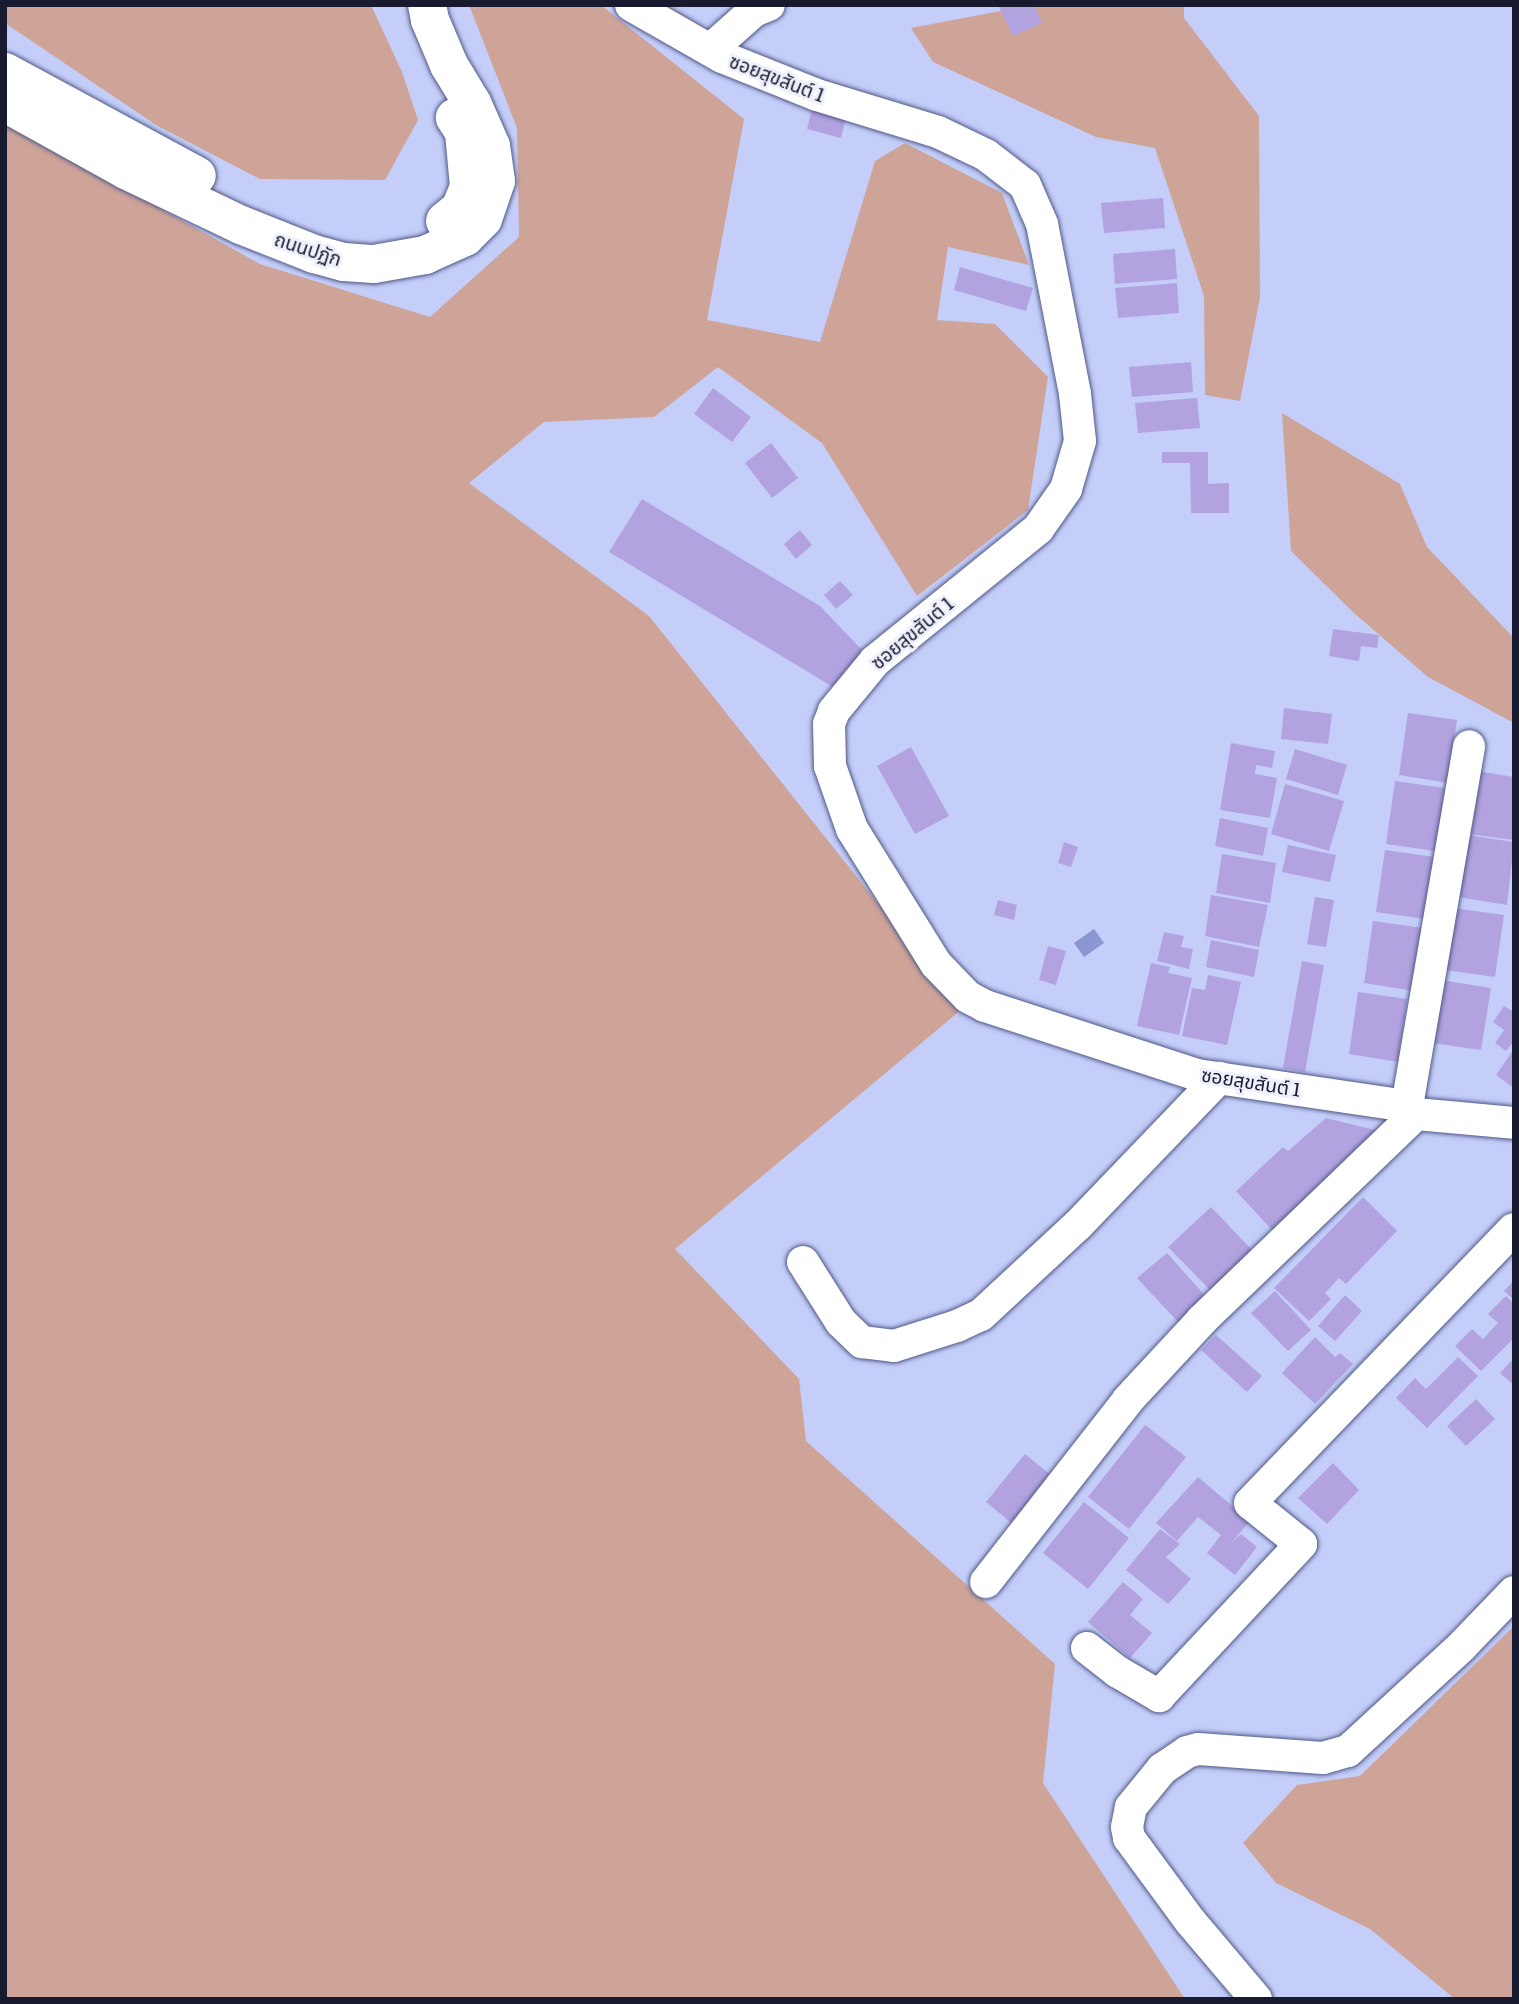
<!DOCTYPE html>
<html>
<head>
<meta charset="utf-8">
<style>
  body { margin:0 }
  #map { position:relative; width:1519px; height:2004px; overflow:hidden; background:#c4cef9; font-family:Literata,"Noto Sans Thai",serif }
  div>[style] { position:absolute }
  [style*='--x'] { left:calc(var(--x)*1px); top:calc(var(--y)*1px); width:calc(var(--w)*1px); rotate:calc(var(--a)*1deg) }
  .green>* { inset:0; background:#cea499 }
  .water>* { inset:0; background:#8b97d1 }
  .building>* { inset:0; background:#b2a3e0 }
  .roads { filter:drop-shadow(0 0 2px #505988) drop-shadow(0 0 2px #505988) }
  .minor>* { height:32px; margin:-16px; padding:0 16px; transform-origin:16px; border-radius:16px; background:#fff }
  .major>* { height:38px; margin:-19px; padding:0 19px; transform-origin:19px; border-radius:19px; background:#fff }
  span { translate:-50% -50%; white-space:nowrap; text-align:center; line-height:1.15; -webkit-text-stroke:6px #eef0fc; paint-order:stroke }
  .street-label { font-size:19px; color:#181b2f }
  .frame { position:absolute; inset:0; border:7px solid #181b2f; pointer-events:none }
</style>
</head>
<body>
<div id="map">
  <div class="green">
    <i style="clip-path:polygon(5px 5px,371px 5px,402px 72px,418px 120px,385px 180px,260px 179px,156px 125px,5px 23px)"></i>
    <i style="clip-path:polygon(469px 5px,601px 5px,744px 119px,707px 320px,820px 342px,875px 161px,905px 143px,1002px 193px,1029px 265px,948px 247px,937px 320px,995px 324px,1048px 377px,1028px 510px,917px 596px,822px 443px,718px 367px,654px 417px,544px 422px,469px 483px,649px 616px,962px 1009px,675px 1249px,799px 1379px,806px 1441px,1055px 1664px,1043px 1783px,1185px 1999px,5px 1999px,5px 122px,260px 264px,430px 317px,519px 237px,517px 128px)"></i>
    <i style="clip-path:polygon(1010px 5px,1184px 5px,1184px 18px,1259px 116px,1260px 297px,1240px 401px,1205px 395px,1204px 296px,1155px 148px,1096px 137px,933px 62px,911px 28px,1011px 9px)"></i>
    <i style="clip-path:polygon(1282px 413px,1400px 484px,1427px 547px,1514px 638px,1514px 723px,1428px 677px,1354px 613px,1291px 551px)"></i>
    <i style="clip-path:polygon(1514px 1626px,1514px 1999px,1455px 1999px,1370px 1929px,1276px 1883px,1243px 1843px,1297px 1785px,1360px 1776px)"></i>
  </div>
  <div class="water">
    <i style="clip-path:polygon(1094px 929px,1104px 943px,1084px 957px,1074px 943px)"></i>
  </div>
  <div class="building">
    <i style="clip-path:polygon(998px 5px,1034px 5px,1042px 23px,1013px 36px)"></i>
    <i style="clip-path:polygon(812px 109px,846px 117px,841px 138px,807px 129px)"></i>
    <i style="clip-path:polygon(1163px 198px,1165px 228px,1104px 233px,1101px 203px)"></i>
    <i style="clip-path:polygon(1175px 249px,1177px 279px,1115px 284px,1113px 254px)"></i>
    <i style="clip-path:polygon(960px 267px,1033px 288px,1026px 311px,954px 290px)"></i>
    <i style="clip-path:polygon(1177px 283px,1179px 313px,1118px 318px,1115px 288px)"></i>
    <i style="clip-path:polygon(1191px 362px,1193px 392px,1132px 397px,1129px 367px)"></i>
    <i style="clip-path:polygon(713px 388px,751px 417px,732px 442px,694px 414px)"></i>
    <i style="clip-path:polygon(1197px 398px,1200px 428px,1138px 433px,1135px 403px)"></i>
    <i style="clip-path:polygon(771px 443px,798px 478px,772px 498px,745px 463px)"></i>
    <i style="clip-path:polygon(1162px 452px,1208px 452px,1208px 484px,1229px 483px,1229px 513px,1191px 513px,1190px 463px,1162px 463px)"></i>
    <i style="clip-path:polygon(642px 499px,820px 606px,865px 653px,845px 688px,833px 687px,609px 552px)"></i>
    <i style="clip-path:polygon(800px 530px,812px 545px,796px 559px,784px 544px)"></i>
    <i style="clip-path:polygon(840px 581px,853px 595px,836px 609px,824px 595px)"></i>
    <i style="clip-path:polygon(1333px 629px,1379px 635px,1377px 648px,1361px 646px,1359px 661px,1329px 656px)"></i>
    <i style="clip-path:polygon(1284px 708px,1332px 714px,1328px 744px,1281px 739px)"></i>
    <i style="clip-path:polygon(1408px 713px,1457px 720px,1448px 783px,1399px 775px)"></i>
    <i style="clip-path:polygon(1231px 743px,1275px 751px,1272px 768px,1256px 765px,1255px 774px,1277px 778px,1270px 818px,1220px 810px)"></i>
    <i style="clip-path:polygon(911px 747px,949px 816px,915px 834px,877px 766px)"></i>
    <i style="clip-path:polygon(1295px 749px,1347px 765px,1338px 795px,1286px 779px)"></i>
    <i style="clip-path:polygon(1477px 771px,1514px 777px,1514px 840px,1468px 834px)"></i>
    <i style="clip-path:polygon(1395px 781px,1445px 788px,1435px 851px,1386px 844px)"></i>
    <i style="clip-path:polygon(1285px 784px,1344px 801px,1329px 851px,1271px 834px)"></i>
    <i style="clip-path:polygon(1220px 818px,1268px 828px,1263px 856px,1215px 846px)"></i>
    <i style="clip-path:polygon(1467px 835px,1514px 842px,1507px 905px,1458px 897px)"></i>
    <i style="clip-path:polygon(1064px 842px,1078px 847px,1071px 867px,1058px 863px)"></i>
    <i style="clip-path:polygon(1288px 845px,1336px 855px,1330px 882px,1282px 872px)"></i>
    <i style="clip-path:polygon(1385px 850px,1435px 857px,1425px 919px,1376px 912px)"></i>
    <i style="clip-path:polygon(1222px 854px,1276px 863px,1270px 903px,1216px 893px)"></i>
    <i style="clip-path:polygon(1211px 895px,1268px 905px,1259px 947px,1205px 936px)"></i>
    <i style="clip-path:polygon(1315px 897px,1334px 900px,1326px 947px,1307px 944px)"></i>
    <i style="clip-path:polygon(998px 900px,1017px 905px,1014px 920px,994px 915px)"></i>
    <i style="clip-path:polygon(1454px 908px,1504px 915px,1495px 977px,1445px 970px)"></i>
    <i style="clip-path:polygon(1373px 921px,1423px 928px,1414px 991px,1364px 983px)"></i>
    <i style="clip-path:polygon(1164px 932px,1184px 936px,1181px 947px,1193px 949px,1189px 969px,1157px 961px)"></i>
    <i style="clip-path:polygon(1211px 940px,1259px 950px,1254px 977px,1206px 967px)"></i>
    <i style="clip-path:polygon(1048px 946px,1066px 951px,1056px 985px,1039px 980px)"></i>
    <i style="clip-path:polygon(1302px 961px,1324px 965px,1305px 1072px,1283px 1068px)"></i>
    <i style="clip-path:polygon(1151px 963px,1170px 967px,1168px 973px,1192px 978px,1179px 1035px,1137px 1026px)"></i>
    <i style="clip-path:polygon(1208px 975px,1241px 982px,1227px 1045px,1182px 1036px,1192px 988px,1205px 990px)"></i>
    <i style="clip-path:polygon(1441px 980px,1491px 988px,1481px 1050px,1432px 1043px)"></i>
    <i style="clip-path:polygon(1358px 992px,1407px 999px,1398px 1062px,1349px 1054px)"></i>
    <i style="clip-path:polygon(1504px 1006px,1514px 1012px,1514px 1041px,1506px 1051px,1495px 1043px,1504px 1030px,1493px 1022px)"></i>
    <i style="clip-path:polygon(1514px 1049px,1514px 1088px,1496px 1075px)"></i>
    <i style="clip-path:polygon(1326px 1118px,1383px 1132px,1273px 1231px,1236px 1191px,1283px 1147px,1288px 1151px)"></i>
    <i style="clip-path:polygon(1363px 1197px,1397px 1231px,1346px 1284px,1339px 1278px,1325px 1293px,1331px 1299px,1309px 1321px,1274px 1288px)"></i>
    <i style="clip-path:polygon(1211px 1207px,1252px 1250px,1210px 1290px,1168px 1247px)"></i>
    <i style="clip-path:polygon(1167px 1253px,1208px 1299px,1179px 1323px,1137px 1278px)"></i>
    <i style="clip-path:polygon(1514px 1280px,1514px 1300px,1504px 1291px)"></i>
    <i style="clip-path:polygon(1275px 1291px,1311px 1330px,1288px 1351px,1251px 1313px)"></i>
    <i style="clip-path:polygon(1345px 1295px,1362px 1311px,1335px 1341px,1318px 1326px)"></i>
    <i style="clip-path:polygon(1506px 1296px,1514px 1304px,1514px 1338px,1481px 1371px,1455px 1346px,1472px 1329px,1483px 1339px,1498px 1323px,1488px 1314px)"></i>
    <i style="clip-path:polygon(1216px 1335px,1262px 1376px,1247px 1392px,1201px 1350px)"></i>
    <i style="clip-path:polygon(1315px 1337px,1335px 1357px,1340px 1353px,1353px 1364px,1315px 1404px,1282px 1373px)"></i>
    <i style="clip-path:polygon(1458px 1357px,1478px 1376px,1427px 1428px,1396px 1398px,1415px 1378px,1426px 1389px)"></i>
    <i style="clip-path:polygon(1514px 1358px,1514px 1385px,1500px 1373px)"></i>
    <i style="clip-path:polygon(1476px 1399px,1495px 1419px,1466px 1446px,1447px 1426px)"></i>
    <i style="clip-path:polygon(1145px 1425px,1186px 1457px,1129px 1529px,1088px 1497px)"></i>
    <i style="clip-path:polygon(1025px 1454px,1054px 1478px,1020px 1530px,986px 1502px)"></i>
    <i style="clip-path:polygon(1333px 1463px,1359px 1490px,1327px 1524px,1298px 1498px)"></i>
    <i style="clip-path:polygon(1198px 1477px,1250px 1521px,1231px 1543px,1241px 1534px,1257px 1547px,1235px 1575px,1207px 1553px,1221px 1535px,1198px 1517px,1177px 1541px,1156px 1523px)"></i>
    <i style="clip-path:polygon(1084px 1502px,1129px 1538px,1088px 1589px,1043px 1553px)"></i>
    <i style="clip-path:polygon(1160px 1529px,1180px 1544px,1166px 1557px,1191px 1579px,1168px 1604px,1126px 1570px)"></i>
    <i style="clip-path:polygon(1123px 1582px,1143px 1599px,1130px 1615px,1152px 1633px,1130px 1658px,1088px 1622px)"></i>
  </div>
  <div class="roads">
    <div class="minor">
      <i style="--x:631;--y:5;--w:105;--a:29.7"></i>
      <i style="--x:722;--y:57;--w:102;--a:21.8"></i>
      <i style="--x:817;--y:95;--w:127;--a:17"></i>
      <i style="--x:938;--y:132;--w:53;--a:25.6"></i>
      <i style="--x:986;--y:155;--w:49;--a:37.6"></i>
      <i style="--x:1025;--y:185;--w:43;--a:66.4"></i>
      <i style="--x:1042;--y:224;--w:173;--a:79"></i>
      <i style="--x:1075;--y:394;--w:47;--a:83.9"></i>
      <i style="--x:1080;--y:441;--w:50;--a:106.3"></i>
      <i style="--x:1066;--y:489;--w:49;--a:125"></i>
      <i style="--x:1038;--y:529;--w:210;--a:141"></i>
      <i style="--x:875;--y:661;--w:65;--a:129.4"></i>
      <i style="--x:834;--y:711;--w:14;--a:111"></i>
      <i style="--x:829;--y:724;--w:42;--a:88.6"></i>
      <i style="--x:830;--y:766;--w:67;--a:70.8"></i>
      <i style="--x:852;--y:829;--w:159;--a:58.1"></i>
      <i style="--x:936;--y:964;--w:46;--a:45.9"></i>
      <i style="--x:968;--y:997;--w:19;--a:28"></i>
      <i style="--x:985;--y:1006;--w:223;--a:18"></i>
      <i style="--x:1197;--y:1075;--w:212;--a:8.4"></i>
      <i style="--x:1407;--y:1106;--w:12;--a:42"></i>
      <i style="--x:1416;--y:1114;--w:98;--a:5.2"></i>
      <i style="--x:710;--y:50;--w:59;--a:-41.6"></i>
      <i style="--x:754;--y:11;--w:16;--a:-22"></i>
      <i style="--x:1407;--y:1106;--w:365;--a:-80.2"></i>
      <i style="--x:803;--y:1262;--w:71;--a:57.7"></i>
      <i style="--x:841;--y:1322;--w:29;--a:44"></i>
      <i style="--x:862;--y:1342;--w:32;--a:7"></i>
      <i style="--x:894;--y:1346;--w:66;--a:-17.6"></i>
      <i style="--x:957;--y:1326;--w:26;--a:-25"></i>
      <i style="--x:981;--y:1315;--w:132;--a:-42.9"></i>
      <i style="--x:1078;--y:1225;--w:204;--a:-46.2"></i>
      <i style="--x:986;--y:1582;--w:231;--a:-52"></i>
      <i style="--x:1128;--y:1400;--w:109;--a:-47.2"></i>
      <i style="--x:1202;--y:1320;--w:297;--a:-43.9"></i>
      <i style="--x:1087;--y:1648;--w:39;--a:38"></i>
      <i style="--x:1118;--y:1672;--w:48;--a:30.3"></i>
      <i style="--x:1159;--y:1696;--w:208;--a:-46.9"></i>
      <i style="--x:1301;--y:1544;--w:65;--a:-141.2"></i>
      <i style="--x:1250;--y:1503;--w:380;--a:-46.1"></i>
      <i style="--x:1256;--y:1999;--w:102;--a:-130.2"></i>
      <i style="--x:1190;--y:1921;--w:103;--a:-126.3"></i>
      <i style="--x:1129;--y:1838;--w:11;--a:-100"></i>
      <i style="--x:1127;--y:1827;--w:20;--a:-79"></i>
      <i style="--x:1131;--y:1807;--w:49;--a:-50.8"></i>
      <i style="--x:1162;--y:1769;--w:30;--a:-34"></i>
      <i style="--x:1187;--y:1752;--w:11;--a:-15"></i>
      <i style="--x:1198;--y:1749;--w:125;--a:4.1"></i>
      <i style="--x:1323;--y:1758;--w:26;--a:-16"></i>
      <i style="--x:1348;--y:1751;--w:154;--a:-42.6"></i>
      <i style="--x:1461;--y:1647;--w:76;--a:-46.1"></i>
    </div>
    <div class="major">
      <i style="--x:5;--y:72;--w:218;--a:28.4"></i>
      <i style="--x:5;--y:103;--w:138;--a:29"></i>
      <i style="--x:126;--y:170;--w:127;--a:25.6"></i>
      <i style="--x:241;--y:225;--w:79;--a:21.7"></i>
      <i style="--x:314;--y:254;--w:31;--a:15"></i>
      <i style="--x:344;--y:262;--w:30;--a:4"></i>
      <i style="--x:374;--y:264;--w:52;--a:-10"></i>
      <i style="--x:425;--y:255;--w:44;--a:-24.2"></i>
      <i style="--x:465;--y:237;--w:25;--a:-45"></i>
      <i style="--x:483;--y:219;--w:40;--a:-71.1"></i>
      <i style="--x:496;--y:181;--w:35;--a:-98"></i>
      <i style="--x:491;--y:146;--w:47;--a:-113.8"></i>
      <i style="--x:472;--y:103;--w:44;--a:-121.2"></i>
      <i style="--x:449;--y:65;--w:49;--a:-112.9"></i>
      <i style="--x:430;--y:20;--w:15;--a:-101"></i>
      <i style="--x:445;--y:221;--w:19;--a:-39"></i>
      <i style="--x:460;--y:209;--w:24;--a:-68"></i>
      <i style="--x:469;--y:187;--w:55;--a:-95.2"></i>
      <i style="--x:464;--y:132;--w:17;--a:-123"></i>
    </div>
  </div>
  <div class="street-label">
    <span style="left:777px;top:78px;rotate:21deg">ซอยสุขสันต์ 1</span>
    <span style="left:308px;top:249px;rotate:18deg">ถนนปฏัก</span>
    <span style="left:912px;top:633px;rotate:-40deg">ซอยสุขสันต์ 1</span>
    <span style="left:1251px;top:1082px;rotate:9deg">ซอยสุขสันต์ 1</span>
  </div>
  <div class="frame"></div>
</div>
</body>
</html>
